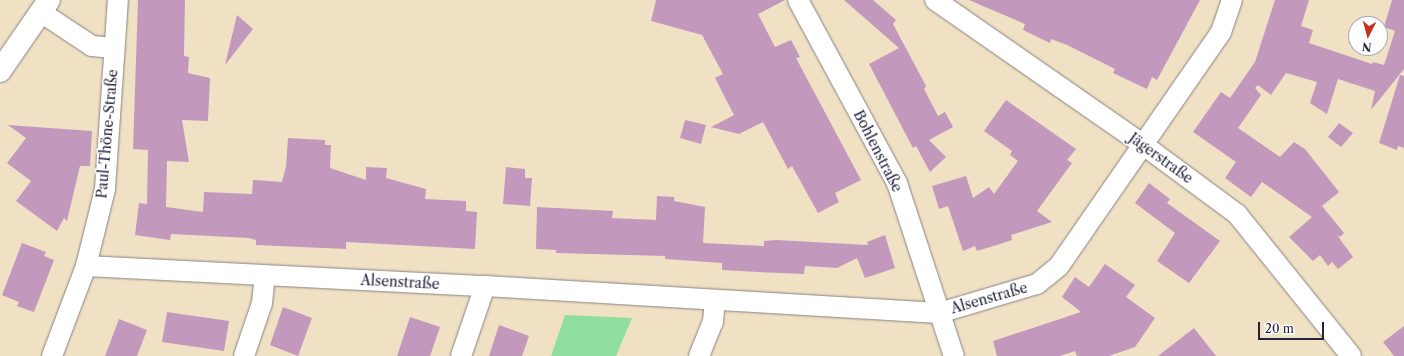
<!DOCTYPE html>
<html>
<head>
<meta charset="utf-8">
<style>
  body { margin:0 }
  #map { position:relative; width:1404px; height:356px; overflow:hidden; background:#f0e1c4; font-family:"Libre Caslon Text",serif }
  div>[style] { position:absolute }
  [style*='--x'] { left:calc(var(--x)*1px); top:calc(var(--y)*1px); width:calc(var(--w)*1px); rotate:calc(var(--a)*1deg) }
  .green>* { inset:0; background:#8fde9d }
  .building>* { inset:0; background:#c299bd }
  .roads { filter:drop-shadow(0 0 1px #898280) drop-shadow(0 0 1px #898280) }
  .street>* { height:20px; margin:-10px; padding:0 10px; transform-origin:10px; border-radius:10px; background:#fff }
  .secondary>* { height:22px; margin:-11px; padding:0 11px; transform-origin:11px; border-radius:11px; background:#fff }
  span { translate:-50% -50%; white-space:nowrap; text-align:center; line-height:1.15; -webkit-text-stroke:3.5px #fff; paint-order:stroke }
  .street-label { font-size:14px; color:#22223b }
  .north { position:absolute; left:1348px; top:16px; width:40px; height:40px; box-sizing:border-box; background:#fff; border:1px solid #a7a7b1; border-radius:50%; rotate:186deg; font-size:11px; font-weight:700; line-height:16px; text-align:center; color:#22223b }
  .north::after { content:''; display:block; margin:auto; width:14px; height:18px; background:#c8321e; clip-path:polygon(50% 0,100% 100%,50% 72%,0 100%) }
  .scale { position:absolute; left:1258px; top:322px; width:66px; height:18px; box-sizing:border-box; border:2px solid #22223b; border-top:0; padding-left:5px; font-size:12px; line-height:14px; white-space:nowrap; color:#22223b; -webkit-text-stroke:3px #fff; paint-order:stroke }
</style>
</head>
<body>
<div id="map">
  <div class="green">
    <i style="clip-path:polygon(565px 315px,632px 318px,616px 356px,551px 356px)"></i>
  </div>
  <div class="building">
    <i style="clip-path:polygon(138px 0,185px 0,184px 56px,189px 57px,188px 73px,210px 78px,208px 121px,182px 120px,189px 162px,167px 161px,166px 207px,203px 212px,204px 192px,252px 194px,253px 180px,282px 182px,286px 166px,288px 138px,325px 140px,325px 145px,331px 145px,330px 168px,366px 180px,366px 167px,387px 168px,386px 178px,426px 189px,425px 199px,466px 201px,466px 211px,477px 212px,475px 249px,346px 242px,346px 249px,256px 245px,256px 240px,249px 238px,171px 234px,170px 240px,135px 235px,139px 203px,147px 204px,148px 150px,133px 149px)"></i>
    <i style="clip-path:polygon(656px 0,785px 0,758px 14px,775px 47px,791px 40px,800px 57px,796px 58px,861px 180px,835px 193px,839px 202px,818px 213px,792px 166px,788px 169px,763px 122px,739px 134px,711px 127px,734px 115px,715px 78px,723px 74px,702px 35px,651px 21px)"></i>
    <i style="clip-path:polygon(844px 0,873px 0,896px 20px,893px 24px,926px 86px,924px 89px,938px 116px,945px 112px,953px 127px,929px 140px,946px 157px,930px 172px,916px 146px,913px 148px,869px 64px,899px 48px)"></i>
    <i style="clip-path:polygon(969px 0,1200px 0,1157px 80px,1152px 77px,1147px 89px,1113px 73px,1115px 69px,1067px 45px,1051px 39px,1050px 43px,1023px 30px,1025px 24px)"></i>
    <i style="clip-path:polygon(1275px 0,1309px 0,1301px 26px,1313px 30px,1309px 43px,1372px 64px,1373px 62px,1384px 65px,1395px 31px,1384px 27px,1392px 0,1404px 0,1404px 69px,1371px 110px,1375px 91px,1338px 79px,1327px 114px,1310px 103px,1317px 82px,1286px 73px,1271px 95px,1258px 85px,1255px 88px,1261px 95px,1238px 128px,1280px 157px,1294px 142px,1305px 149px,1339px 192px,1322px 206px,1344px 233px,1340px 237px,1337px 235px,1353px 257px,1338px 269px,1332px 262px,1328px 266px,1320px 255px,1313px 261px,1289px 237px,1312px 217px,1262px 182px,1251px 197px,1225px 178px,1236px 162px,1193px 132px,1221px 92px,1230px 98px,1255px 62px)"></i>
    <i style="clip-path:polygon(237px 15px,253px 29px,225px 65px)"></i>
    <i style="clip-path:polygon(1400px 75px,1404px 76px,1404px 148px,1398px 146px,1397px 150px,1379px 143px)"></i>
    <i style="clip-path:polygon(1006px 100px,1076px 149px,1067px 160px,1072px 163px,1037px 211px,1052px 222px,1011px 235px,1012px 240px,1000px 244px,977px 251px,975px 246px,963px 251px,948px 206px,939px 209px,932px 186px,966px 176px,973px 198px,989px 187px,994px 194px,1018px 161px,1010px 155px,1012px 151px,984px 131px)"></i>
    <i style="clip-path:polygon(685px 120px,706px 125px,701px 144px,680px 138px)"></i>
    <i style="clip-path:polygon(1339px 123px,1353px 133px,1341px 147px,1328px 137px)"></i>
    <i style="clip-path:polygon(8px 125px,92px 131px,90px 166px,80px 166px,67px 221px,64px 218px,57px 231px,16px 201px,31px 181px,7px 163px,26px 138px)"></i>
    <i style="clip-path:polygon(506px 167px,525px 169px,525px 178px,532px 178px,530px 206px,503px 204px)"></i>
    <i style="clip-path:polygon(1149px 183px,1170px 199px,1167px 203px,1220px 241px,1189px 283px,1157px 261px,1175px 233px,1135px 203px)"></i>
    <i style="clip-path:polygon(657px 196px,674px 197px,674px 201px,705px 207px,703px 243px,764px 246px,764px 241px,776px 240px,868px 245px,867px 242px,885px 235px,895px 268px,865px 278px,857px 258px,837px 268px,805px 266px,804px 274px,758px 272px,722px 270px,722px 263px,665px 259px,665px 256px,556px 253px,556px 250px,536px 249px,537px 207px,613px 211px,612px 218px,656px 220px)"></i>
    <i style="clip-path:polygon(22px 243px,46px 252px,44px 256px,54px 260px,34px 312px,17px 306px,19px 302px,2px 295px)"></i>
    <i style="clip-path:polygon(1105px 264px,1135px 285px,1126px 297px,1155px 318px,1135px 347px,1109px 356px,1077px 356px,1075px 351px,1060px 356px,997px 356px,993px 341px,1081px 312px,1062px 297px,1075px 277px,1089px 287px)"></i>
    <i style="clip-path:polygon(283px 307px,312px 318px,298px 356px,270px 345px)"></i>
    <i style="clip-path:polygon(167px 312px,229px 321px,224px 351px,162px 342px)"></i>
    <i style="clip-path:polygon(410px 317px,440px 327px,430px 356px,397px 356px)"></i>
    <i style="clip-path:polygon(119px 319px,147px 330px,137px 356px,105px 356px)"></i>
    <i style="clip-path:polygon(499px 325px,529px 336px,522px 356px,489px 356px)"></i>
    <i style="clip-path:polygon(1404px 326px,1404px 356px,1394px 356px,1383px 342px)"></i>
    <i style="clip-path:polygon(1194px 328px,1216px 356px,1158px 356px)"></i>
  </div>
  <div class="roads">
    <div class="street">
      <i style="--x:798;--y:0;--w:208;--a:61.6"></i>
      <i style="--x:897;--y:183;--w:182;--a:71.8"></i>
      <i style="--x:935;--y:0;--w:252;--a:34.8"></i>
      <i style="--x:1142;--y:144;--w:118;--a:36.4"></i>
      <i style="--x:1237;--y:214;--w:182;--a:51.2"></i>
      <i style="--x:42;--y:13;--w:60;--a:33.4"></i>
      <i style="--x:92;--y:46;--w:22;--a:5"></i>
      <i style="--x:86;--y:266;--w:400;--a:2.9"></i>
      <i style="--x:485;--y:286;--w:455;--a:3.4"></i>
      <i style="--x:939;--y:313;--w:102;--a:-16.5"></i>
      <i style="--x:1037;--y:284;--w:28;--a:-39"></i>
      <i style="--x:1059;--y:266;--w:285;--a:-55.3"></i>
      <i style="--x:1221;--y:32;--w:34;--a:-71"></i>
      <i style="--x:52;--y:356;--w:96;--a:-69.3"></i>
      <i style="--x:86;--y:266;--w:79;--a:-76.1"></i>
      <i style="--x:105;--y:189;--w:189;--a:-86.1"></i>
      <i style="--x:244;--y:356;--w:56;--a:-71.2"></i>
      <i style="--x:262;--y:303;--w:27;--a:-84"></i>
      <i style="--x:461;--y:356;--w:74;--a:-71.1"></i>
      <i style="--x:699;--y:356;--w:37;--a:-68"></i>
      <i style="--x:713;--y:322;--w:22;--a:-85"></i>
    </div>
    <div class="secondary">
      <i style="--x:0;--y:71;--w:86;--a:-55.4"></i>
    </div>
  </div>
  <div class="street-label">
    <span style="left:107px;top:134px;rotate:-85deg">Paul-Thöne-Straße</span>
    <span style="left:878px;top:151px;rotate:63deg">Bohlenstraße</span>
    <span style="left:1161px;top:158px;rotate:36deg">Jägerstraße</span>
    <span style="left:400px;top:282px;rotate:3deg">Alsenstraße</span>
    <span style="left:989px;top:298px;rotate:-16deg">Alsenstraße</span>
  </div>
  <div class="north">N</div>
  <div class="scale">20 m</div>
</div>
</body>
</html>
